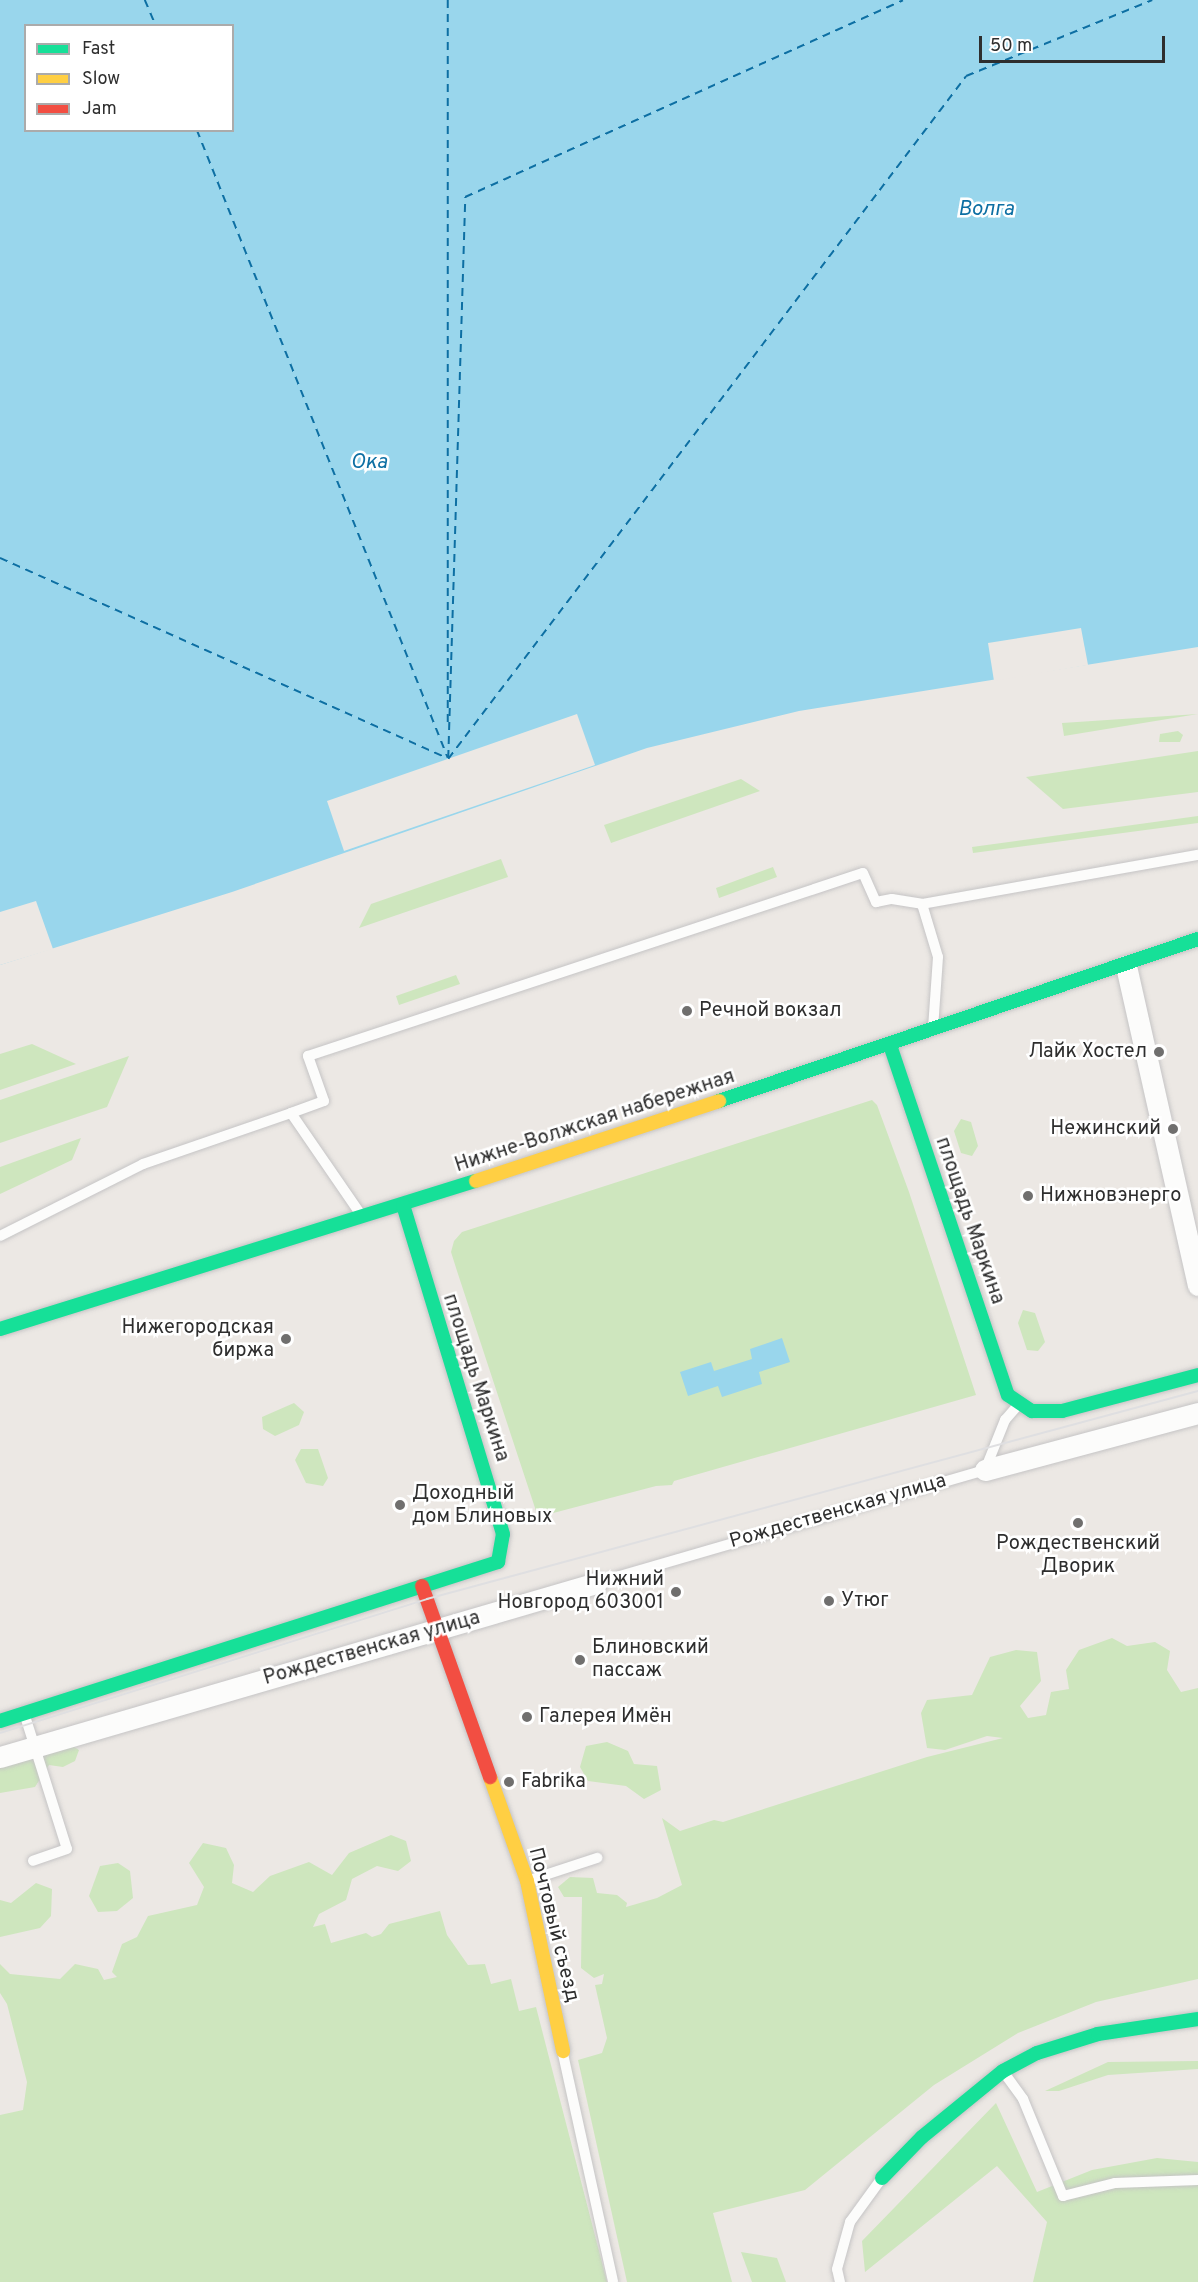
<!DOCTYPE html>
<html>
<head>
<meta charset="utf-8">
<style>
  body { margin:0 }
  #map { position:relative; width:1198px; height:2282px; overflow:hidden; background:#ece8e4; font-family:Overpass,sans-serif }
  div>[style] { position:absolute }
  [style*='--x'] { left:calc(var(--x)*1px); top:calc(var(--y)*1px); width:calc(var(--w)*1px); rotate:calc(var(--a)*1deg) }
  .green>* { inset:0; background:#cee6be }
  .water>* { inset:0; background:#99d6ec }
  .pier>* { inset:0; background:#ece8e4 }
  .ferry>* { height:1.5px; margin-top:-0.75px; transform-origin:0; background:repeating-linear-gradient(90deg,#0d6fa3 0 8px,transparent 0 14px) }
  .roads { filter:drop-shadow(0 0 2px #c5c4c5) drop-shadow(0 0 2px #c5c4c5) }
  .lane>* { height:10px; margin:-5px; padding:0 5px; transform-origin:5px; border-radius:5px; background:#fcfcfb }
  .street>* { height:21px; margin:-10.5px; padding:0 10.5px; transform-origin:10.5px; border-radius:10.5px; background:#fcfcfb }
  .fast>* { height:14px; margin:-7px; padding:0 7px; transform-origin:7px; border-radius:7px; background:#16e098 }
  .slow>* { height:14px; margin:-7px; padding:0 7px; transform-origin:7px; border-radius:7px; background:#ffcf43 }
  .jam>* { height:14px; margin:-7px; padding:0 7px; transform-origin:7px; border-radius:7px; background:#f24e42 }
  .tram>* { height:1.5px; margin:-0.75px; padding:0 0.75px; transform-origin:0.75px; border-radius:0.75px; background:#dfdfe1 }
  .dots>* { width:16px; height:16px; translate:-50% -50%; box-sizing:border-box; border:3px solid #fff; border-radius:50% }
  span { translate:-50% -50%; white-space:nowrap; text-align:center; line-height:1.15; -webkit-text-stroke:5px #fff; paint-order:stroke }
  .poi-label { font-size:20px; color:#2e2e2e }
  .left { translate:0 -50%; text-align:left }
  .right { translate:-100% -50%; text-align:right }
  .street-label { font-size:20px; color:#2e2e2e }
  .water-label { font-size:21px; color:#0d6fa3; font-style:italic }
  .legend { position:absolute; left:24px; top:24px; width:210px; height:108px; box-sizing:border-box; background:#fff; border:2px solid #ababab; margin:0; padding:8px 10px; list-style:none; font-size:18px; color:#2e2e2e }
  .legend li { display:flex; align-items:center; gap:12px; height:30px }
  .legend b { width:30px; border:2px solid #ababab }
  .scale { position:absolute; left:979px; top:36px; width:186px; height:27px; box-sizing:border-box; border:3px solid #2e2e2e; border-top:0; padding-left:8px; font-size:18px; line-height:21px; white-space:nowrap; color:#2e2e2e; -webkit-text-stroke:4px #fff; paint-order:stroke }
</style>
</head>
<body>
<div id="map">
  <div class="green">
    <i style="clip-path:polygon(1198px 714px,1064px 736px,1062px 723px)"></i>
    <i style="clip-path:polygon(1178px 731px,1183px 735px,1180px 742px,1159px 742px,1160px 734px)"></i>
    <i style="clip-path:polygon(1198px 751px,1198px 792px,1063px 809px,1026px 777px)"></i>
    <i style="clip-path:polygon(741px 779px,760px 791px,611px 843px,604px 825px)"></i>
    <i style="clip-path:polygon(1198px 816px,1198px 823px,973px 853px,972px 847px)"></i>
    <i style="clip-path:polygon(501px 859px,508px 877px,359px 928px,371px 904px)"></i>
    <i style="clip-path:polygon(773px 867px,777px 877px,719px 898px,716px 888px)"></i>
    <i style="clip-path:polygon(456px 975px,460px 984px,399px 1005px,396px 996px)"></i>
    <i style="clip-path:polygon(32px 1044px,76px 1064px,0 1090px,0 1054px)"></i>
    <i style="clip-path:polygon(129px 1056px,107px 1107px,0 1143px,0 1100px)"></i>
    <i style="clip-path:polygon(872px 1100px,877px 1105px,909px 1192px,976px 1395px,674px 1481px,672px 1485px,656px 1486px,538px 1517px,457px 1271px,451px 1252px,454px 1241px,462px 1232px)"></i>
    <i style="clip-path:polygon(961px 1119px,971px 1122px,978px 1146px,972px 1156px,961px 1153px,954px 1131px)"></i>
    <i style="clip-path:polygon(81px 1138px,72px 1160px,0 1194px,0 1167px)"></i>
    <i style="clip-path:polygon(1023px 1310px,1035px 1313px,1045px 1342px,1038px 1351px,1027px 1350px,1018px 1323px)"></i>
    <i style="clip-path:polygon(294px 1403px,304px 1412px,299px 1425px,275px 1436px,263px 1429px,262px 1417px)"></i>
    <i style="clip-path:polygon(301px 1449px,318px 1449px,328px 1478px,323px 1486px,306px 1483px,295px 1460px)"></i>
    <i style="clip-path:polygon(1112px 1638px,1127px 1646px,1155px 1642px,1170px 1651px,1167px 1670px,1181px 1692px,1198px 1688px,1198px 1979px,1096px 2002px,1018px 2033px,934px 2085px,805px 2190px,713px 2213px,732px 2282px,627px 2282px,578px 2060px,602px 2053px,607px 2038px,595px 1985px,602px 1984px,604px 1974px,594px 1978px,581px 1968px,582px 1897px,564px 1897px,558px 1887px,570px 1877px,593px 1878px,597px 1893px,617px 1895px,627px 1903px,626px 1907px,657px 1898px,682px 1885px,662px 1818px,680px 1831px,714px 1820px,723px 1822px,927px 1757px,1003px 1738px,987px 1736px,945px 1750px,927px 1748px,921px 1713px,927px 1700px,972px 1695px,990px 1657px,1016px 1650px,1037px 1652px,1041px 1681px,1020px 1706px,1028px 1718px,1046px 1715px,1051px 1692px,1069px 1689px,1066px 1670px,1079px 1650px)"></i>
    <i style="clip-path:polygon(65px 1741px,79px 1750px,75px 1761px,63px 1767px,49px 1765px,35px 1787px,0 1793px,0 1762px,32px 1749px,46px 1755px,50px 1746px)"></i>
    <i style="clip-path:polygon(607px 1742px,628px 1751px,634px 1764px,657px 1766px,661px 1790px,644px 1799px,626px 1786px,588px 1781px,580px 1767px,586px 1746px)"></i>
    <i style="clip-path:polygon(391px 1835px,406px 1841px,411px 1861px,398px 1871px,377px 1866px,352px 1879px,346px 1900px,319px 1914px,313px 1927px,325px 1924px,331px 1943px,366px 1933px,372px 1937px,381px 1934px,389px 1924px,440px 1911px,447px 1935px,468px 1965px,485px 1964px,491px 1984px,511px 1979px,519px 2011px,536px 2007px,607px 2282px,0 2282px,0 2115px,23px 2110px,27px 2082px,7px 2004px,0 1993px,0 1964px,10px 1974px,60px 1979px,75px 1964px,98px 1969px,104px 1980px,117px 1977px,112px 1972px,122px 1944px,137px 1937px,148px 1916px,197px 1905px,204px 1887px,189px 1863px,203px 1843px,226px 1848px,234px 1865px,232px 1883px,253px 1892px,270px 1876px,309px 1862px,332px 1875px,349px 1853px)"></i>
    <i style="clip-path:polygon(118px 1863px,130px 1871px,133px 1898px,117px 1911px,98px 1912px,89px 1896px,100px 1866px)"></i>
    <i style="clip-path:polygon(36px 1883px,52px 1889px,51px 1916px,40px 1928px,0 1937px,0 1900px,11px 1903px)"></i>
    <i style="clip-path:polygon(1198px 2061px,1198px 2069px,1108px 2075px,1059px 2091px,1045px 2091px,1108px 2062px)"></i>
    <i style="clip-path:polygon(996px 2103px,1037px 2192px,1092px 2170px,1157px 2158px,1198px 2162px,1198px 2282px,1033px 2282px,1047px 2222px,997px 2166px,865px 2272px,862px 2241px)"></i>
    <i style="clip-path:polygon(741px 2252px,777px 2258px,786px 2282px,752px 2282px)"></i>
  </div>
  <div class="water">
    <i style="clip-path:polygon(evenodd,0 0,1198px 0,1198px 647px,799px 711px,647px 748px,232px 892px,0 965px,0 0,26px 26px,232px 26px,232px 130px,26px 130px,26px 26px)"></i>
    <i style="clip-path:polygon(782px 1338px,790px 1362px,759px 1372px,762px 1384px,722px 1397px,718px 1386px,688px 1396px,680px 1372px,711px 1362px,714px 1371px,752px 1359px,750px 1349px)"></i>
  </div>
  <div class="pier">
    <i style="clip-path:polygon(1081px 628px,1088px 665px,994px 681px,988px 643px)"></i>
    <i style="clip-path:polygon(577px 714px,595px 765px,344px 851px,327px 801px)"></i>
    <i style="clip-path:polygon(36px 901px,53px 949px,0 965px,0 912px)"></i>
  </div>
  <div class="ferry">
    <i style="--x:145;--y:0;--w:28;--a:67"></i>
    <i style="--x:448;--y:0;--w:725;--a:90"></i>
    <i style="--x:197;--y:130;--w:676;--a:68.21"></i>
    <i style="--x:0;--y:558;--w:490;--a:24.1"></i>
    <i style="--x:448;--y:758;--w:561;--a:-88.26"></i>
    <i style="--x:465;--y:197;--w:480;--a:-24.2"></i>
    <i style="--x:448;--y:759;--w:857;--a:-52.82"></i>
    <i style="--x:966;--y:76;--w:201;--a:-22.2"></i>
  </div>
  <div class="roads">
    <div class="lane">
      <i style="--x:922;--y:904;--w:280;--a:-10.1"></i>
      <i style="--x:291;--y:1113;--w:35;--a:-20"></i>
      <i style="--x:324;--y:1101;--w:48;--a:-109.6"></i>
      <i style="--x:308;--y:1056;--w:584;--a:-18.25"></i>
      <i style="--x:863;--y:873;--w:32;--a:66"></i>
      <i style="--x:876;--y:902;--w:16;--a:-11"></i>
      <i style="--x:892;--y:899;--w:30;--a:9"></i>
      <i style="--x:922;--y:904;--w:55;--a:73.2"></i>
      <i style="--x:938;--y:957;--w:71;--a:94"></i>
      <i style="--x:0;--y:1236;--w:160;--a:-26.7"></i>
      <i style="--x:143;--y:1164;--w:157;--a:-19"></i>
      <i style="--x:291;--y:1113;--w:124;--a:55.5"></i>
      <i style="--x:596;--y:1583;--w:405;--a:-16.2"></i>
      <i style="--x:985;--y:1470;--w:54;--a:-68.2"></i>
      <i style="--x:1005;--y:1420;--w:20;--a:-49"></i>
      <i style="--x:25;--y:1716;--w:139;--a:72.5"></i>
      <i style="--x:67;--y:1849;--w:36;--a:161"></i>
      <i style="--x:530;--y:1880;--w:71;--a:-18.2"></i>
      <i style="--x:563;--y:2054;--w:233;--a:77.6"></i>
      <i style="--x:1005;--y:2074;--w:31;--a:54"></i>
      <i style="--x:1023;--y:2099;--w:105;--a:67.6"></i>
      <i style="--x:1063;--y:2196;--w:54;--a:-14"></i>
      <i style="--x:1115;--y:2183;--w:83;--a:-2.1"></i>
      <i style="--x:840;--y:2282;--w:13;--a:-103"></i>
      <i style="--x:837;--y:2269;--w:49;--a:-74.5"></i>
      <i style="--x:850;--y:2222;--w:54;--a:-54"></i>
    </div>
    <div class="street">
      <i style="--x:1126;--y:966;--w:327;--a:77.3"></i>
      <i style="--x:985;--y:1470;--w:220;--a:-15"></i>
      <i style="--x:0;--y:1757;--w:621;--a:-16.27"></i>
    </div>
    <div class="fast">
      <i style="--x:890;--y:1045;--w:369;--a:71.4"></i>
      <i style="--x:1008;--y:1395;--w:29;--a:34"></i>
      <i style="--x:1032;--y:1411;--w:30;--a:0"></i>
      <i style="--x:1062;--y:1411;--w:141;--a:-14.8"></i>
      <i style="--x:719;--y:1101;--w:506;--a:-18.69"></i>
      <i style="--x:0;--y:1329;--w:498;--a:-17.3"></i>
      <i style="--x:0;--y:1721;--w:523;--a:-17.71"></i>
      <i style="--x:498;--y:1562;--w:28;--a:-80"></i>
      <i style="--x:503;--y:1534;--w:344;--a:-106.9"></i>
      <i style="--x:882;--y:2178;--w:57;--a:-45.7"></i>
      <i style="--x:922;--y:2137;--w:104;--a:-39.2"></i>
      <i style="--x:1003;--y:2071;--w:38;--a:-28"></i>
      <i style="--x:1037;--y:2053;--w:64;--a:-17.3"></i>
      <i style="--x:1098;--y:2034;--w:101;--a:-8.5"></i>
    </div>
    <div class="slow">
      <i style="--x:476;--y:1181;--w:256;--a:-18.2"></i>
      <i style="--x:490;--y:1777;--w:110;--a:70.4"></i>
      <i style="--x:527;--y:1881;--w:174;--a:78"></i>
    </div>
    <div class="jam">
      <i style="--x:422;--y:1586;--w:203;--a:70.4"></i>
    </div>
  </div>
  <div class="tram">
    <i style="--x:0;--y:1733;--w:448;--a:-17.4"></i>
    <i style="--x:427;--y:1599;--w:799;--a:-15.1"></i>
  </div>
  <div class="dots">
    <i style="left:687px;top:1011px;background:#706f6e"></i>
    <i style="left:1159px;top:1052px;background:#706f6e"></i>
    <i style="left:1173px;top:1129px;background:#706f6e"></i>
    <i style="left:1028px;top:1196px;background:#706f6e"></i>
    <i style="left:286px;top:1339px;background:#706f6e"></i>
    <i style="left:400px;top:1505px;background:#706f6e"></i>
    <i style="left:1078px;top:1523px;background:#706f6e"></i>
    <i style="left:676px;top:1592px;background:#706f6e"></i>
    <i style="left:829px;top:1601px;background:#706f6e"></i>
    <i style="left:580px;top:1660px;background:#706f6e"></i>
    <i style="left:527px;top:1717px;background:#706f6e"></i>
    <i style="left:509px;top:1782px;background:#706f6e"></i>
  </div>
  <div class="poi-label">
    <span class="left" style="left:699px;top:1011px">Речной вокзал</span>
    <span class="right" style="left:1147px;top:1052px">Лайк Хостел</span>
    <span class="right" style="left:1161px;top:1129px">Нежинский</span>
    <span class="left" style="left:1040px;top:1196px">Нижновэнерго</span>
    <span class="right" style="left:274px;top:1340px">Нижегородская<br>биржа</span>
    <span class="left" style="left:412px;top:1506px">Доходный<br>дом Блиновых</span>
    <span style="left:1078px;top:1556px">Рождественский<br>Дворик</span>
    <span class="right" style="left:664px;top:1592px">Нижний<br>Новгород 603001</span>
    <span class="left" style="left:841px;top:1601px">Утюг</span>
    <span class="left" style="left:592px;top:1660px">Блиновский<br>пассаж</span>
    <span class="left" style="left:539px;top:1717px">Галерея Имён</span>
    <span class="left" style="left:521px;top:1782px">Fabrika</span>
  </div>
  <div class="street-label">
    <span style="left:595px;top:1122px;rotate:-18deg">Нижне-Волжская набережная</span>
    <span style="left:969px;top:1221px;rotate:71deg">площадь Маркина</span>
    <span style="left:475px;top:1378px;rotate:72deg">площадь Маркина</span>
    <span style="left:838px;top:1512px;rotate:-16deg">Рождественская улица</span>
    <span style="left:372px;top:1649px;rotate:-16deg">Рождественская улица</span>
    <span style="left:553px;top:1925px;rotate:76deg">Почтовый съезд</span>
  </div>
  <div class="water-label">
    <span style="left:986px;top:210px">Волга</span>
    <span style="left:369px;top:463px">Ока</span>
  </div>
  <ul class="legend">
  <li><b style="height:8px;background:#16e098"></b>Fast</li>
  <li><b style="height:8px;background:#ffcf43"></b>Slow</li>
  <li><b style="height:8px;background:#f24e42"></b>Jam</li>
  </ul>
  <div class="scale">50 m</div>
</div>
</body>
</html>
